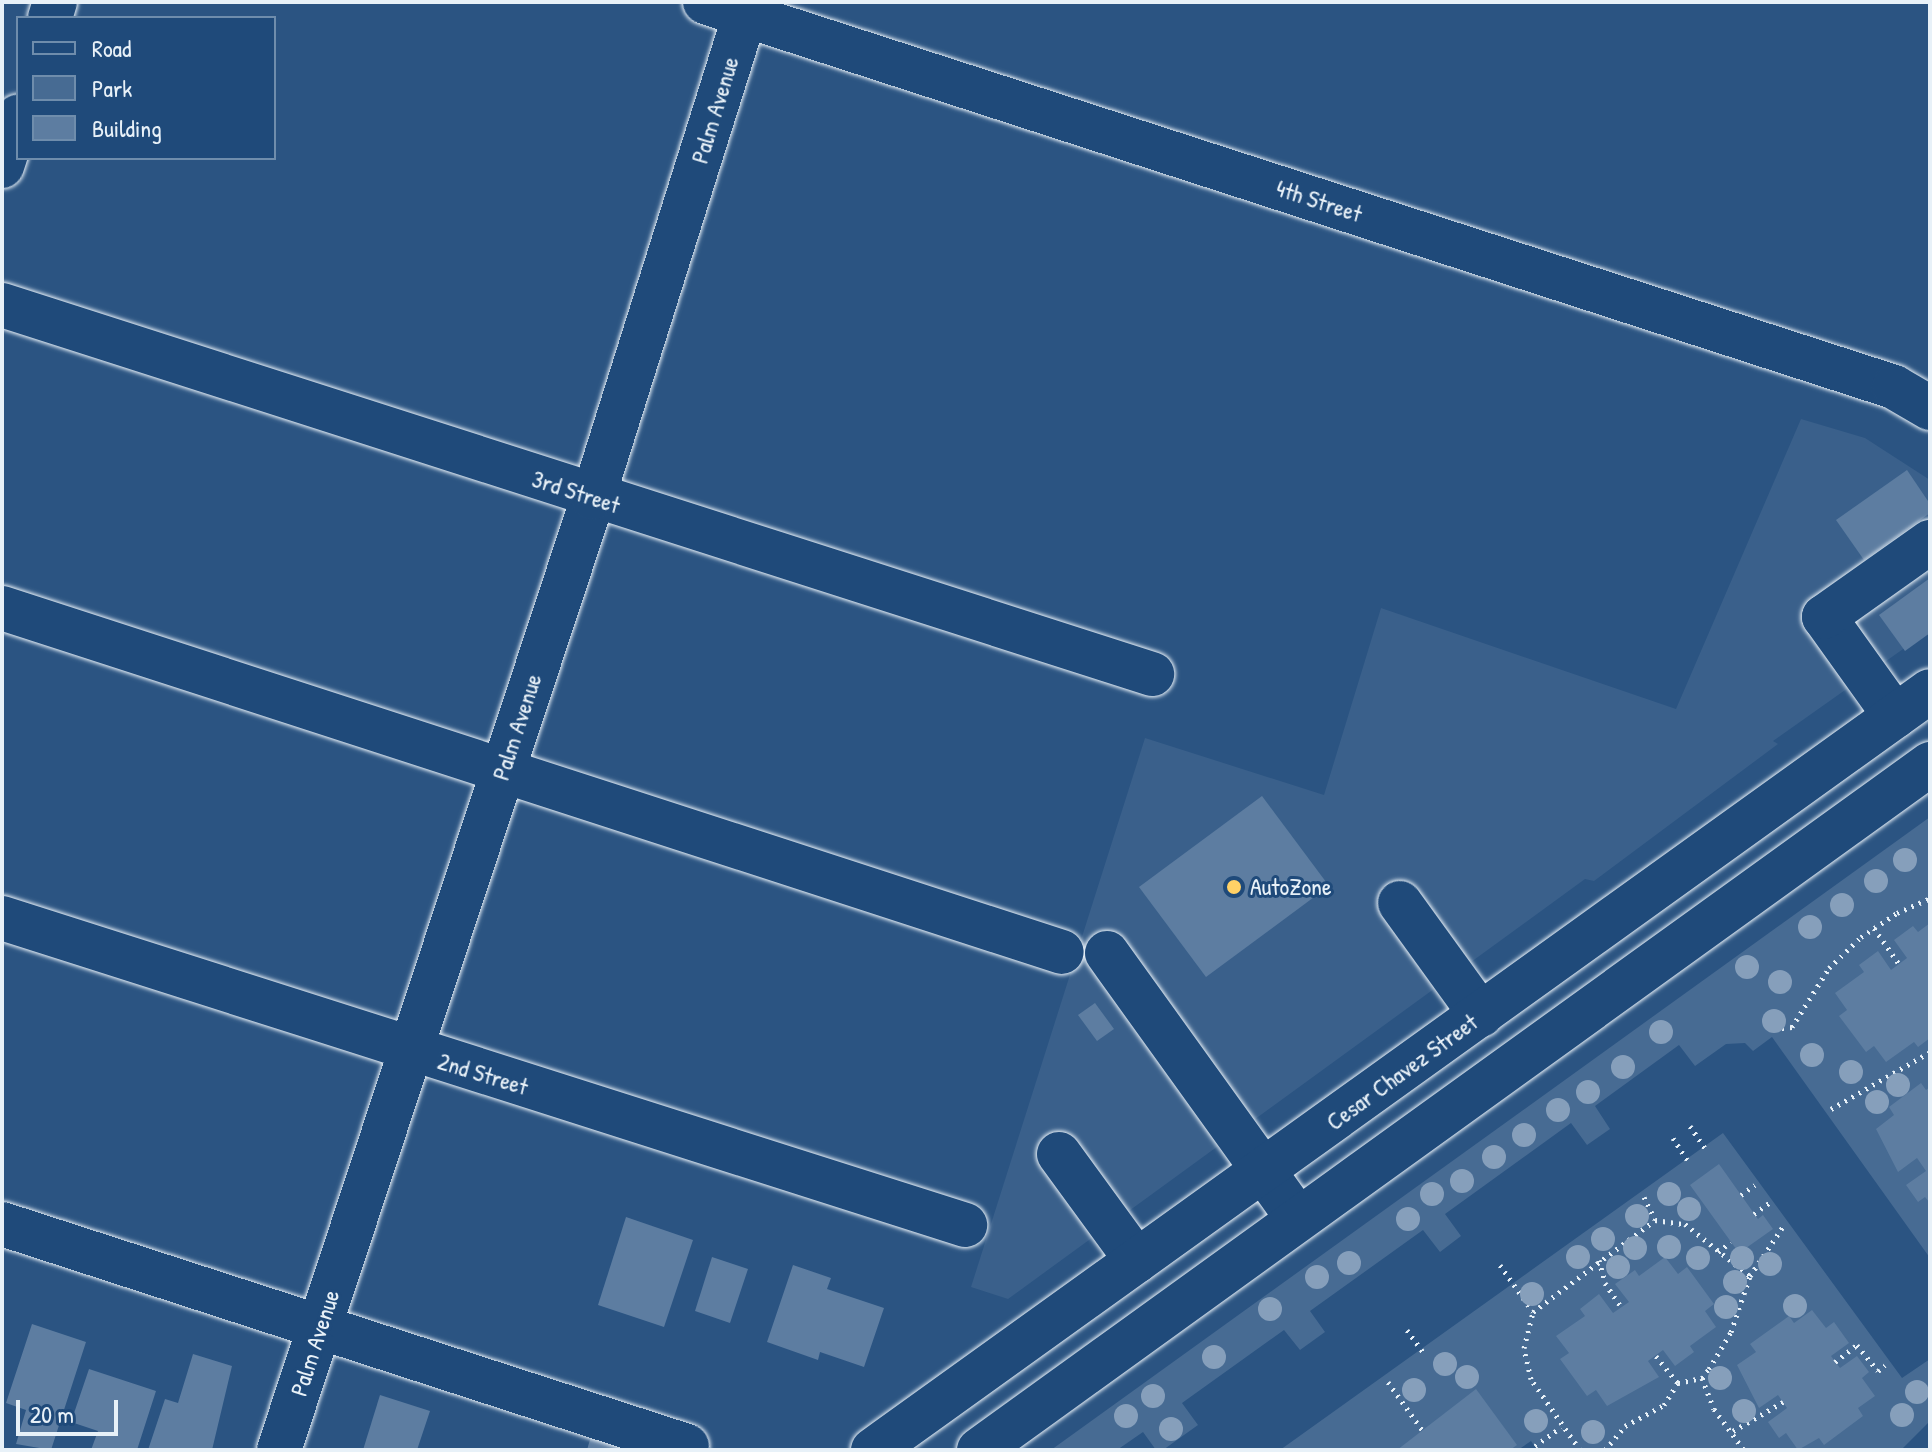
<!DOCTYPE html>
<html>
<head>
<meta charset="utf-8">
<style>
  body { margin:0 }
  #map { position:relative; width:1932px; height:1452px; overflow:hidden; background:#2b5482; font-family:"Patrick Hand",sans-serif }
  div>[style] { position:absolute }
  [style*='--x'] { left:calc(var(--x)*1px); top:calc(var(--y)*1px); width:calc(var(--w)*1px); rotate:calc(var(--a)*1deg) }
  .built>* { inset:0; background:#3a608b }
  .green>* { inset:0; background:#476b93 }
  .building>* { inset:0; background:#5d7da1 }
  .path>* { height:5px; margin-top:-2.5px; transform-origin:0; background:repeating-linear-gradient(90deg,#e8f1f8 0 2px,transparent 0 8px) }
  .roads { filter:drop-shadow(0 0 2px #e8f1f8) drop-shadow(0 0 2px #e8f1f8) }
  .minor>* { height:44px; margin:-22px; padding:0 22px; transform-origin:22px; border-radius:22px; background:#1f4a7a }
  .major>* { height:44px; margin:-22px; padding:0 22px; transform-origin:22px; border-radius:22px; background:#1f4a7a }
  .trees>* { width:24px; height:24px; margin:-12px; border-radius:50%; background:#869fbb }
  .dots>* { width:22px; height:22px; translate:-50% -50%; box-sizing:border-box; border:4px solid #1f4a7a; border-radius:50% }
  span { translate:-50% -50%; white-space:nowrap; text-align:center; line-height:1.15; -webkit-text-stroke:6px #1f4a7a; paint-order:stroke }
  .street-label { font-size:24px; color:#e8f1f8 }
  .poi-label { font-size:24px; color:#e8f1f8 }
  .left { translate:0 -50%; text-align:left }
  .frame { position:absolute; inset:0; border:4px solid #e8f1f8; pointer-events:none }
  .legend { position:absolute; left:16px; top:16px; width:260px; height:144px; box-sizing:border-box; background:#1f4a7a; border:2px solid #6f8dac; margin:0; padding:10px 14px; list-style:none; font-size:24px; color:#e8f1f8 }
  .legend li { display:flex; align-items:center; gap:16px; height:40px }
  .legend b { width:40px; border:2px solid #6f8dac }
  .scale { position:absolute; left:16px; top:1400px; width:102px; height:36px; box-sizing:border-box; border:4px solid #e8f1f8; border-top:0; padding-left:10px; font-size:24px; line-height:28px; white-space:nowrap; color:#e8f1f8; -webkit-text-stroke:6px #1f4a7a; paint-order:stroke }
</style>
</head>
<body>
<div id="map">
  <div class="built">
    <i style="clip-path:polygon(1801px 419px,1865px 438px,1930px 480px,1930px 630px,1773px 741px,1778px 744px,1594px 881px,1585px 879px,1008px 1299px,971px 1287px,1145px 738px,1324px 795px,1381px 608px,1676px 709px)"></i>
  </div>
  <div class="green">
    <i style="clip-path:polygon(1930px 817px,1930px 1258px,1772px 1037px,1753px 1051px,1745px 1043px,1726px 1044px,1695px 1066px,1679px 1045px,1595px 1106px,1610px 1129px,1587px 1145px,1571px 1123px,1445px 1214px,1461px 1236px,1440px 1252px,1423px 1230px,1310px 1311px,1325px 1332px,1300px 1350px,1284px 1330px,1182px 1403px,1198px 1425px,1163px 1450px,1156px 1450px,1143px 1432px,1117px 1450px,1051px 1450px)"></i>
    <i style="clip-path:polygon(1723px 1133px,1902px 1378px,1930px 1359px,1930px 1421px,1901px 1450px,1537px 1450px,1531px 1441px,1518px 1450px,1280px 1450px)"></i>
  </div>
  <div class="building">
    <i style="clip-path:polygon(1907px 470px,1930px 504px,1930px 513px,1864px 560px,1836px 520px)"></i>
    <i style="clip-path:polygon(1930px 578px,1930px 633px,1905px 651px,1879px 615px)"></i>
    <i style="clip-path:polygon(1262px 796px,1329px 886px,1206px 977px,1139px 887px)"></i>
    <i style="clip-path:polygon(1930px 923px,1930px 1038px,1918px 1047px,1914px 1042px,1886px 1062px,1874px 1046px,1866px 1052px,1839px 1016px,1847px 1010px,1835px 993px,1864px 972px,1859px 965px,1878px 951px,1891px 970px,1907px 958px,1894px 940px,1913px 926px,1918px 932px)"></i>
    <i style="clip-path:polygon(1095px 1003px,1114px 1029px,1097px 1041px,1078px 1015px)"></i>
    <i style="clip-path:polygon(1921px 1083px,1926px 1090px,1930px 1087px,1930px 1203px,1925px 1197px,1918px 1202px,1906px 1185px,1926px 1171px,1917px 1158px,1898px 1172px,1876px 1129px,1894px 1115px,1889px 1107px)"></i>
    <i style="clip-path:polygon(1719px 1164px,1758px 1219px,1763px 1215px,1773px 1229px,1739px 1253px,1690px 1185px)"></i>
    <i style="clip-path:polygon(626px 1217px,693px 1240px,664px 1327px,598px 1305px)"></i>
    <i style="clip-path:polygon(712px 1257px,748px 1269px,730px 1323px,695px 1311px)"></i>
    <i style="clip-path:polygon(1665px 1257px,1678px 1274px,1687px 1267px,1714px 1304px,1705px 1311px,1716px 1327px,1690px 1346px,1694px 1352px,1675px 1366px,1663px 1350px,1648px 1361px,1659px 1377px,1607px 1406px,1596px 1390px,1587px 1396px,1560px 1359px,1569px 1353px,1556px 1336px,1585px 1316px,1580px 1309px,1599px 1294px,1613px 1313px,1629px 1302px,1615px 1284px,1635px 1270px,1639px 1276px)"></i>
    <i style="clip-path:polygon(793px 1265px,831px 1278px,827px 1289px,884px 1308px,864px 1367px,820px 1352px,818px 1360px,767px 1342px)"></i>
    <i style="clip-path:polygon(1812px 1310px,1826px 1328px,1834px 1322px,1849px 1343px,1831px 1356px,1840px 1368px,1857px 1356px,1869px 1372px,1862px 1378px,1875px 1396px,1858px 1408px,1863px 1416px,1824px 1445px,1819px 1438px,1798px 1450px,1786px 1433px,1779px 1438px,1768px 1422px,1787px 1408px,1778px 1395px,1759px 1408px,1737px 1365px,1756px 1352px,1750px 1344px,1789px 1316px,1794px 1323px)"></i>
    <i style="clip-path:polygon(32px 1324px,86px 1342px,51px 1450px,16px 1444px,26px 1410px,6px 1403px)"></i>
    <i style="clip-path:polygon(193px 1354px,232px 1366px,212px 1450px,148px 1450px,165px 1399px,178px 1403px)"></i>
    <i style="clip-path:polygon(89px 1369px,156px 1391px,137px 1450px,91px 1450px,98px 1431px,71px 1422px)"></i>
    <i style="clip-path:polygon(1476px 1389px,1517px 1445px,1510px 1450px,1397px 1450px)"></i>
    <i style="clip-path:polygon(380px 1395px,430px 1411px,417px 1450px,363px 1450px)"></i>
    <i style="clip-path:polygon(591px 1436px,632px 1450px,587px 1450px)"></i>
  </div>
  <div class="path">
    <i style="--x:1874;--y:928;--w:44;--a:55.2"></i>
    <i style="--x:1774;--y:1029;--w:18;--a:-6"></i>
    <i style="--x:1792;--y:1027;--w:70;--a:-57.9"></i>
    <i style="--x:1829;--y:968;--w:45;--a:-44.1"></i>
    <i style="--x:1861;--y:937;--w:43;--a:-33.7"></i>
    <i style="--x:1897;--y:913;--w:36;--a:-24"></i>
    <i style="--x:1831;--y:1109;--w:114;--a:-29.9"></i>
    <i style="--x:1690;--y:1126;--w:30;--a:56"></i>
    <i style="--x:1673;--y:1138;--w:31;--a:57"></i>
    <i style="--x:1741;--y:1195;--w:17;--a:-36"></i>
    <i style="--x:1644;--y:1197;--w:25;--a:64"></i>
    <i style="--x:1754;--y:1214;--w:19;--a:-36"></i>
    <i style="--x:1718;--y:1252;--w:16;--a:-38"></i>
    <i style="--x:1599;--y:1260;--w:24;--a:75"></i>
    <i style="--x:1605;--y:1283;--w:29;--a:56"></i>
    <i style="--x:1500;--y:1265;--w:57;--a:54.9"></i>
    <i style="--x:1407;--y:1330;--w:31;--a:54"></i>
    <i style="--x:1656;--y:1356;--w:35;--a:51"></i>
    <i style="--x:1835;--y:1362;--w:28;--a:-38"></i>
    <i style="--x:1857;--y:1345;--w:33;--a:51"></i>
    <i style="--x:1878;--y:1371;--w:9;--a:-41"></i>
    <i style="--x:1702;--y:1378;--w:33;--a:69"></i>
    <i style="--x:1714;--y:1409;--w:51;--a:53.8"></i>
    <i style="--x:1388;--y:1382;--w:60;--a:54.5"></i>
    <i style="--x:1733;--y:1431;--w:58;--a:-30.1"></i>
    <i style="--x:1535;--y:1446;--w:32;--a:-36"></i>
    <i style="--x:1580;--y:1450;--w:86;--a:-124.6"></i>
    <i style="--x:1531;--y:1379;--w:32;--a:-103"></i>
    <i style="--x:1524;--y:1348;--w:37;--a:-76"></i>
    <i style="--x:1533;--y:1312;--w:153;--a:-37"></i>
    <i style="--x:1655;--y:1220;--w:30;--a:8"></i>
    <i style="--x:1685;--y:1224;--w:83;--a:38.7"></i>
    <i style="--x:1605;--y:1450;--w:31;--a:-50"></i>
    <i style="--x:1625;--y:1426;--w:44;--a:-28.3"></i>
    <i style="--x:1664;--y:1405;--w:26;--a:-58"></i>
    <i style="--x:1678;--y:1383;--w:25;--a:-12"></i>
    <i style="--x:1702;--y:1378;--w:11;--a:-52"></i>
    <i style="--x:1709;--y:1369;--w:43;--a:-59.3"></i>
    <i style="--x:1731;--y:1332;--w:59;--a:-71.3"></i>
    <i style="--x:1750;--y:1276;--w:61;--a:-56.3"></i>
  </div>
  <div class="roads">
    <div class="minor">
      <i style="--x:705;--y:2;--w:1250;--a:17.94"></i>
      <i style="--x:1894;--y:387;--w:42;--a:30.3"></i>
      <i style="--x:50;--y:18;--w:17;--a:-73"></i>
      <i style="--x:2;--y:166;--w:52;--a:-71.9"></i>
      <i style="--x:2;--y:305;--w:1208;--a:17.79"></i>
      <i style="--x:2;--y:608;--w:1114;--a:17.98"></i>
      <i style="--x:1895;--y:716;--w:122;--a:-125.6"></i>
      <i style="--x:1824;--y:617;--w:130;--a:-35.3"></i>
      <i style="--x:1400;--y:903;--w:138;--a:54.1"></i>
      <i style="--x:2;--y:918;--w:1011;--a:17.68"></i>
      <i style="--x:1107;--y:953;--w:327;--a:54.3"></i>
      <i style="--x:1059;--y:1154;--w:132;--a:53.9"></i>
      <i style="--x:2;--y:1224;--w:720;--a:17.96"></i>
      <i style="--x:279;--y:1450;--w:1002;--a:-71.75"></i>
      <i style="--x:593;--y:498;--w:520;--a:-72.54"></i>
    </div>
    <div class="major">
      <i style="--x:873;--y:1450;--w:1301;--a:-35.68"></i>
      <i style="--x:979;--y:1450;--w:1173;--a:-35.8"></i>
    </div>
  </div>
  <div class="trees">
    <i style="left:1905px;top:860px"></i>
    <i style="left:1876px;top:881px"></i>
    <i style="left:1842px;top:905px"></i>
    <i style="left:1810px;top:927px"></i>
    <i style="left:1747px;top:967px"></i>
    <i style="left:1780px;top:982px"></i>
    <i style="left:1774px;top:1021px"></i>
    <i style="left:1661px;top:1032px"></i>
    <i style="left:1812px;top:1055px"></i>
    <i style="left:1623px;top:1067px"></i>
    <i style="left:1851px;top:1072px"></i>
    <i style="left:1898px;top:1085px"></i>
    <i style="left:1588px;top:1092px"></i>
    <i style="left:1877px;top:1102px"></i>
    <i style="left:1558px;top:1110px"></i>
    <i style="left:1524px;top:1135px"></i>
    <i style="left:1494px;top:1157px"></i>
    <i style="left:1462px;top:1181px"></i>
    <i style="left:1432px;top:1194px"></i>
    <i style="left:1669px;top:1194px"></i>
    <i style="left:1689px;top:1209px"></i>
    <i style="left:1637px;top:1216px"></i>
    <i style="left:1408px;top:1219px"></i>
    <i style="left:1603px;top:1239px"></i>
    <i style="left:1669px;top:1247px"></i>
    <i style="left:1635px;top:1248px"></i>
    <i style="left:1578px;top:1257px"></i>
    <i style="left:1698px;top:1258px"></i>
    <i style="left:1742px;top:1258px"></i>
    <i style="left:1349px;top:1263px"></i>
    <i style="left:1770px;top:1264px"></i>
    <i style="left:1618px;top:1267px"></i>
    <i style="left:1317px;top:1277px"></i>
    <i style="left:1735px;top:1282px"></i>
    <i style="left:1532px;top:1294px"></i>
    <i style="left:1795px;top:1306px"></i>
    <i style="left:1726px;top:1307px"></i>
    <i style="left:1270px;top:1309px"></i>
    <i style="left:1214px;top:1357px"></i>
    <i style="left:1445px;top:1364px"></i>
    <i style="left:1467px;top:1377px"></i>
    <i style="left:1720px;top:1378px"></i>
    <i style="left:1414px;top:1390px"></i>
    <i style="left:1917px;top:1392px"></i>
    <i style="left:1153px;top:1396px"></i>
    <i style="left:1744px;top:1411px"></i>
    <i style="left:1902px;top:1415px"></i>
    <i style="left:1126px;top:1416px"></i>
    <i style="left:1536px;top:1421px"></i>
    <i style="left:1171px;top:1429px"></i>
    <i style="left:1593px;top:1432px"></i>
  </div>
  <div class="dots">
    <i style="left:1234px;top:887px;background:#ffd166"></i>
  </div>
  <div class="street-label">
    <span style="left:715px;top:110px;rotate:-73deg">Palm Avenue</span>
    <span style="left:1319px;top:201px;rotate:18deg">4th Street</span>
    <span style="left:576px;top:492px;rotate:18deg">3rd Street</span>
    <span style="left:517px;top:727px;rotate:-72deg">Palm Avenue</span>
    <span style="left:1402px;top:1072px;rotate:-36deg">Cesar Chavez Street</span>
    <span style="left:483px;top:1074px;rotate:17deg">2nd Street</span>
    <span style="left:315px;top:1343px;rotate:-72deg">Palm Avenue</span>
  </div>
  <div class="poi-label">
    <span class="left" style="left:1250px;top:887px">AutoZone</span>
  </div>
  <div class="frame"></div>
  <ul class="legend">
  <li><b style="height:10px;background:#1f4a7a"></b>Road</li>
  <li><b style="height:22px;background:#476b93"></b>Park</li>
  <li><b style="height:22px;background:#5d7da1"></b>Building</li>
  </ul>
  <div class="scale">20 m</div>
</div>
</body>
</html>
